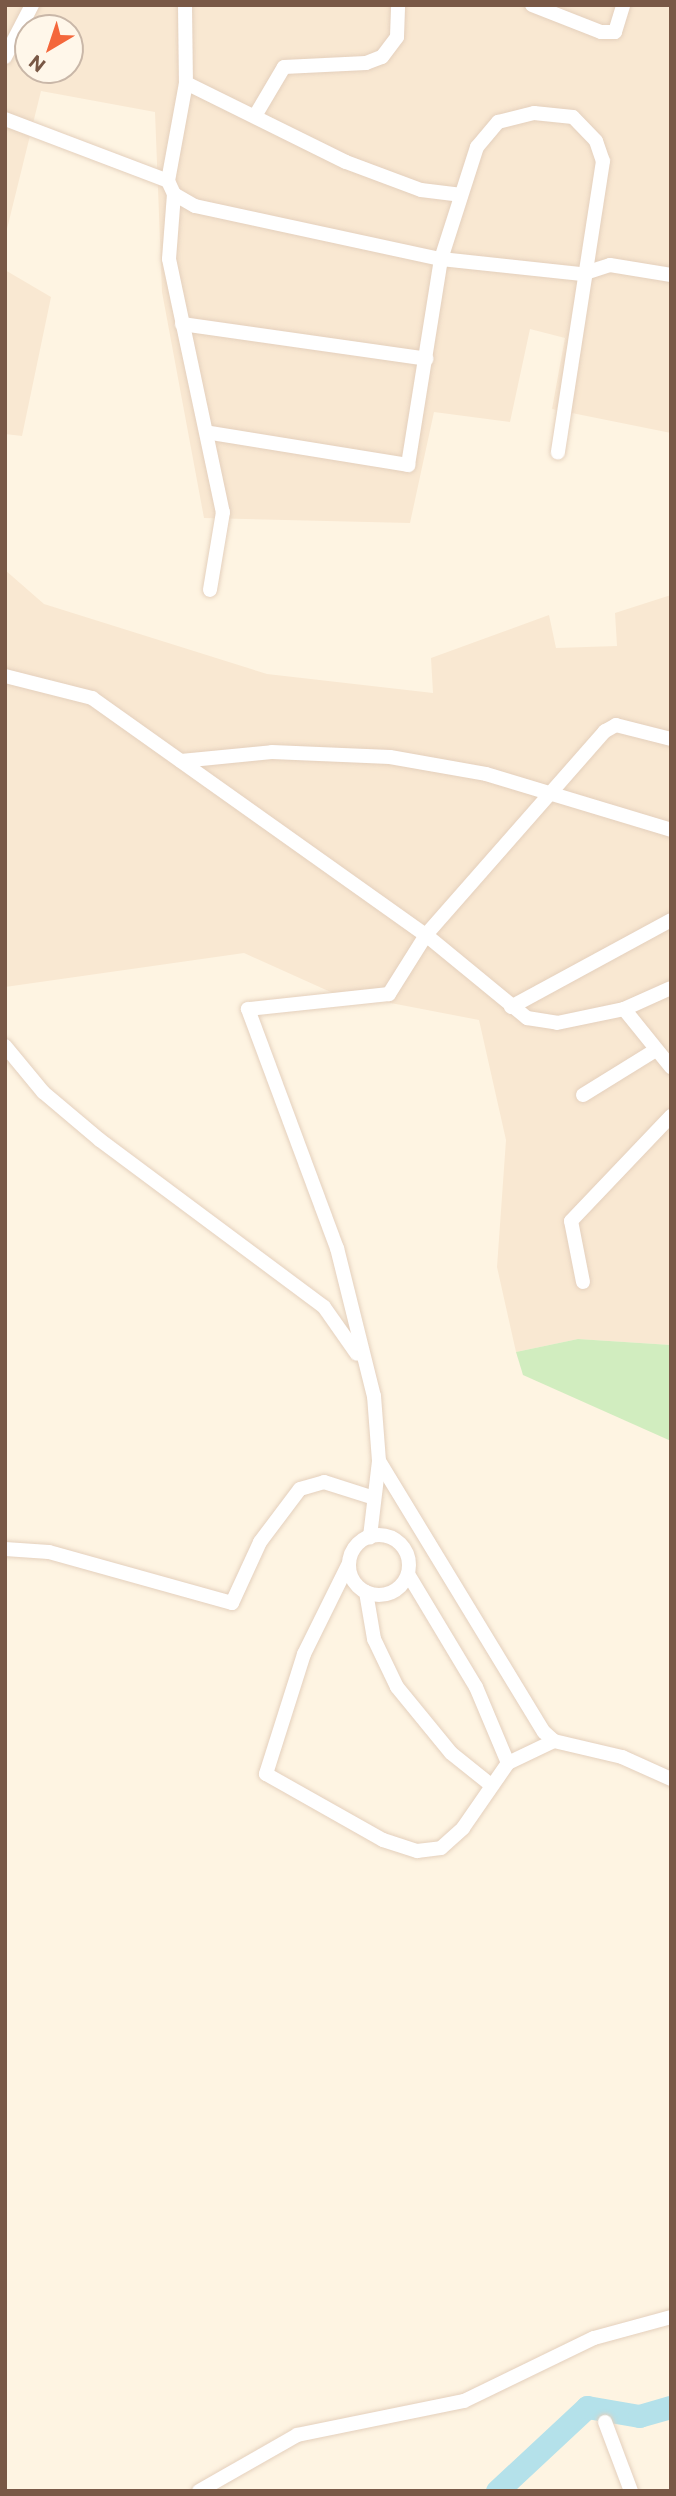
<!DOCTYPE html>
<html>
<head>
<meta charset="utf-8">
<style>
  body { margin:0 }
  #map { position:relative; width:676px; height:2496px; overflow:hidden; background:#fef4e2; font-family:Commissioner,sans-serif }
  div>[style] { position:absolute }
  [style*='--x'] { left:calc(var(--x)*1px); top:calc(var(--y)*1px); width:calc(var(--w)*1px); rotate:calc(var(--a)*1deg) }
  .residential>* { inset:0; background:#f9e8d2 }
  .green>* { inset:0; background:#d1edbf }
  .river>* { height:23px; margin:-11.5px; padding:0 11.5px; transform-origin:11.5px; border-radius:11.5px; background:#b4e1ea }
  .roads { filter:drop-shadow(0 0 2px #e4d0bd) drop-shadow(0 0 2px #e4d0bd) }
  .street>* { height:14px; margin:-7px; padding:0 7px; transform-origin:7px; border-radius:7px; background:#fff }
  .street>.ring { margin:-7px; padding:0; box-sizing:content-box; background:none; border:14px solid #fff; border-radius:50% }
  span { translate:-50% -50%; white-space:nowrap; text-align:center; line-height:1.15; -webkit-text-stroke:7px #fff7ea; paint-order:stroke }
  .frame { position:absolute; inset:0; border:7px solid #795846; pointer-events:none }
  .north { position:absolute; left:14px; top:14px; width:70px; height:70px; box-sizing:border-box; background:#fff7ea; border:2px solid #c9b7a8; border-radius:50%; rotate:219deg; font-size:19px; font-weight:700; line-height:28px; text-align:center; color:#795846 }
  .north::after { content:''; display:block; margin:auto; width:24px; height:32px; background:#f4673b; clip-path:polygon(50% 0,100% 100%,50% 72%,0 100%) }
</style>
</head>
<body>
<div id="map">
  <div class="residential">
    <i style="clip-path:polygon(evenodd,5px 5px,671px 5px,671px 433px,552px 409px,565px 338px,530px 329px,510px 422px,434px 412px,410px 523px,204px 518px,162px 292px,155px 112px,41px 91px,5px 237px,5px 5px,28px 28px,70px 28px,70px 70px,28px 70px,28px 28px)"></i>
    <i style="clip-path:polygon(5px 270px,51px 297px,22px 436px,5px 434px)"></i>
    <i style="clip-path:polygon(5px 570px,44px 604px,267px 674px,433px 693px,431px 658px,549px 615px,556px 648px,617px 646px,615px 613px,671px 595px,671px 1345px,578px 1339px,516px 1352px,497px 1267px,506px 1140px,479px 1020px,370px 999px,355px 1003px,244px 953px,5px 987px)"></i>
  </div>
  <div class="green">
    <i style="clip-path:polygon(578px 1339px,671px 1345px,671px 1441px,523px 1375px,516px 1352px)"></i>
  </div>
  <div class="river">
    <i style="--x:497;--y:2491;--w:123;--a:-43"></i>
    <i style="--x:587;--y:2407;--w:53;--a:9.8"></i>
    <i style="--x:639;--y:2416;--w:33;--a:-16"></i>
  </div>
  <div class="roads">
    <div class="street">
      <i style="--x:185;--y:5;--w:78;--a:89.3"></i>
      <i style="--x:186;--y:83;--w:178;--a:26.3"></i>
      <i style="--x:346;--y:162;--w:80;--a:20.5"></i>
      <i style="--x:421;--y:190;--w:39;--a:7"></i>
      <i style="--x:532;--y:5;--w:74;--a:21.4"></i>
      <i style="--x:601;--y:32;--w:14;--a:0"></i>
      <i style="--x:615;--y:32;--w:28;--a:-73"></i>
      <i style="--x:5;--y:57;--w:59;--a:-62.6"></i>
      <i style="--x:255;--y:116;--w:57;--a:-59.4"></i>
      <i style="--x:284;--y:67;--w:82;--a:-2.8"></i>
      <i style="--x:366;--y:63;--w:17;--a:-21"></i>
      <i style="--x:382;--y:57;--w:25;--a:-53"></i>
      <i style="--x:397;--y:37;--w:32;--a:-88"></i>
      <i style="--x:5;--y:119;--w:174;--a:20.8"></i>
      <i style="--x:168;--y:181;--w:100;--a:-79.6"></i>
      <i style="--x:168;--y:181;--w:14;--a:65"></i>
      <i style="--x:174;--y:194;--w:24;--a:30"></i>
      <i style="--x:195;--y:206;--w:252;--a:12.2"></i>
      <i style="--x:441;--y:259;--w:142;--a:6.1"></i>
      <i style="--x:582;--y:274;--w:29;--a:-18"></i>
      <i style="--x:610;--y:265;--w:62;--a:9.3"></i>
      <i style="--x:174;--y:194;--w:65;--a:94.4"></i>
      <i style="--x:169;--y:259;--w:259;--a:78"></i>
      <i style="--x:223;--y:512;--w:79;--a:99.5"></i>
      <i style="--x:182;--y:324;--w:247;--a:8.1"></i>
      <i style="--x:211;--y:433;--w:200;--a:9.2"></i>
      <i style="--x:408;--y:465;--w:209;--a:-80.9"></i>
      <i style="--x:441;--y:259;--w:118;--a:-72.2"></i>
      <i style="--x:477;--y:147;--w:33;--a:-50"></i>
      <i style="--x:498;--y:122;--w:37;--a:-14"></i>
      <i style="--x:534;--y:113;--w:39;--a:6"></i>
      <i style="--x:573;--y:117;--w:33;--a:46"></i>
      <i style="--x:596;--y:141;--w:21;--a:71"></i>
      <i style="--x:603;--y:161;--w:295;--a:98.8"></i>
      <i style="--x:5;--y:676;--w:90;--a:14.2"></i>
      <i style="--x:92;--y:698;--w:410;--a:35.4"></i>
      <i style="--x:426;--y:935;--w:70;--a:122.1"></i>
      <i style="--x:389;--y:994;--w:142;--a:173.9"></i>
      <i style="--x:248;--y:1009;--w:255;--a:69.6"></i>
      <i style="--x:337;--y:1248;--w:153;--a:76"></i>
      <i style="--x:374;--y:1396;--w:65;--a:85.6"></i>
      <i style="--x:379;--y:1461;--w:77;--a:96.8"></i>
      <i style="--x:671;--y:739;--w:57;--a:-165.7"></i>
      <i style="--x:616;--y:725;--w:13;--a:151"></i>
      <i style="--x:605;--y:731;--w:271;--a:131.3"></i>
      <i style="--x:426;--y:935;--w:131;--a:39.4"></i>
      <i style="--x:527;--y:1018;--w:30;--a:9"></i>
      <i style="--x:557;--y:1023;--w:68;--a:-11.8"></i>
      <i style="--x:624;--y:1009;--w:75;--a:51"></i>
      <i style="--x:181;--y:761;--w:91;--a:-5.6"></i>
      <i style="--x:272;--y:752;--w:118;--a:2.4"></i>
      <i style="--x:390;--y:757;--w:97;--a:10"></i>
      <i style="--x:486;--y:774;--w:193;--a:16.8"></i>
      <i style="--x:511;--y:1007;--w:182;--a:-28.5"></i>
      <i style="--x:624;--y:1009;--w:51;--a:-24.1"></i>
      <i style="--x:5;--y:1046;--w:60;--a:50.4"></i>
      <i style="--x:43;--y:1092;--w:75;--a:40.1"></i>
      <i style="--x:100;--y:1140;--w:279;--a:36.7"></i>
      <i style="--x:324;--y:1307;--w:57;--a:54.9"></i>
      <i style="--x:583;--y:1095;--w:86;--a:-31.7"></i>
      <i style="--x:583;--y:1282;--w:62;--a:-101.1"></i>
      <i style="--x:571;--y:1221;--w:145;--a:-46.4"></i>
      <i style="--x:379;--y:1461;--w:317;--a:58.7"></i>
      <i style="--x:544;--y:1732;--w:13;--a:42"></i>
      <i style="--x:554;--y:1741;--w:70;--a:13.2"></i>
      <i style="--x:622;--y:1757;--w:54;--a:24.2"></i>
      <i class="ring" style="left:349px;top:1535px;width:46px;height:46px"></i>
      <i style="--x:5;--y:1549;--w:44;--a:3.9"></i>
      <i style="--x:49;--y:1552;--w:190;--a:15.6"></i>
      <i style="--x:232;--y:1603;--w:67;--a:-65.3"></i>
      <i style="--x:260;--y:1542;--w:66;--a:-53"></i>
      <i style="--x:300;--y:1489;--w:25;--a:-16"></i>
      <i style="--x:324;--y:1482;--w:49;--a:17.7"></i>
      <i style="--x:349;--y:1563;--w:102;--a:116.3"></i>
      <i style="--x:304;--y:1654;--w:126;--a:107.6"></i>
      <i style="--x:266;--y:1774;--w:134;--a:29.4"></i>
      <i style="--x:383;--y:1840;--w:36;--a:18"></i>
      <i style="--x:417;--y:1851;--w:24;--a:-7"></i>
      <i style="--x:441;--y:1848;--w:30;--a:-42"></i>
      <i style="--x:463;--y:1828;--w:79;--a:-55.3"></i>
      <i style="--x:508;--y:1763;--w:51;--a:-25.6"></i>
      <i style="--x:408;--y:1574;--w:132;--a:59"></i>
      <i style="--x:476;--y:1687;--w:82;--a:67.2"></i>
      <i style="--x:366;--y:1592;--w:48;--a:80.3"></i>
      <i style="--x:374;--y:1639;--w:53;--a:64.4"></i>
      <i style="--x:397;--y:1687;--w:85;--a:50.7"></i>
      <i style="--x:451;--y:1753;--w:51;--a:38.7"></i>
      <i style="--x:605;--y:2422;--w:74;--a:69.4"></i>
      <i style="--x:199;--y:2491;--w:113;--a:-29.7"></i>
      <i style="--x:297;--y:2435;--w:170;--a:-11.5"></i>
      <i style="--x:464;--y:2401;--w:144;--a:-25.9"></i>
      <i style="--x:594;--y:2338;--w:80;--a:-15.3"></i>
    </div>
  </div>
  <div class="frame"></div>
  <div class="north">N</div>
</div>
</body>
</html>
